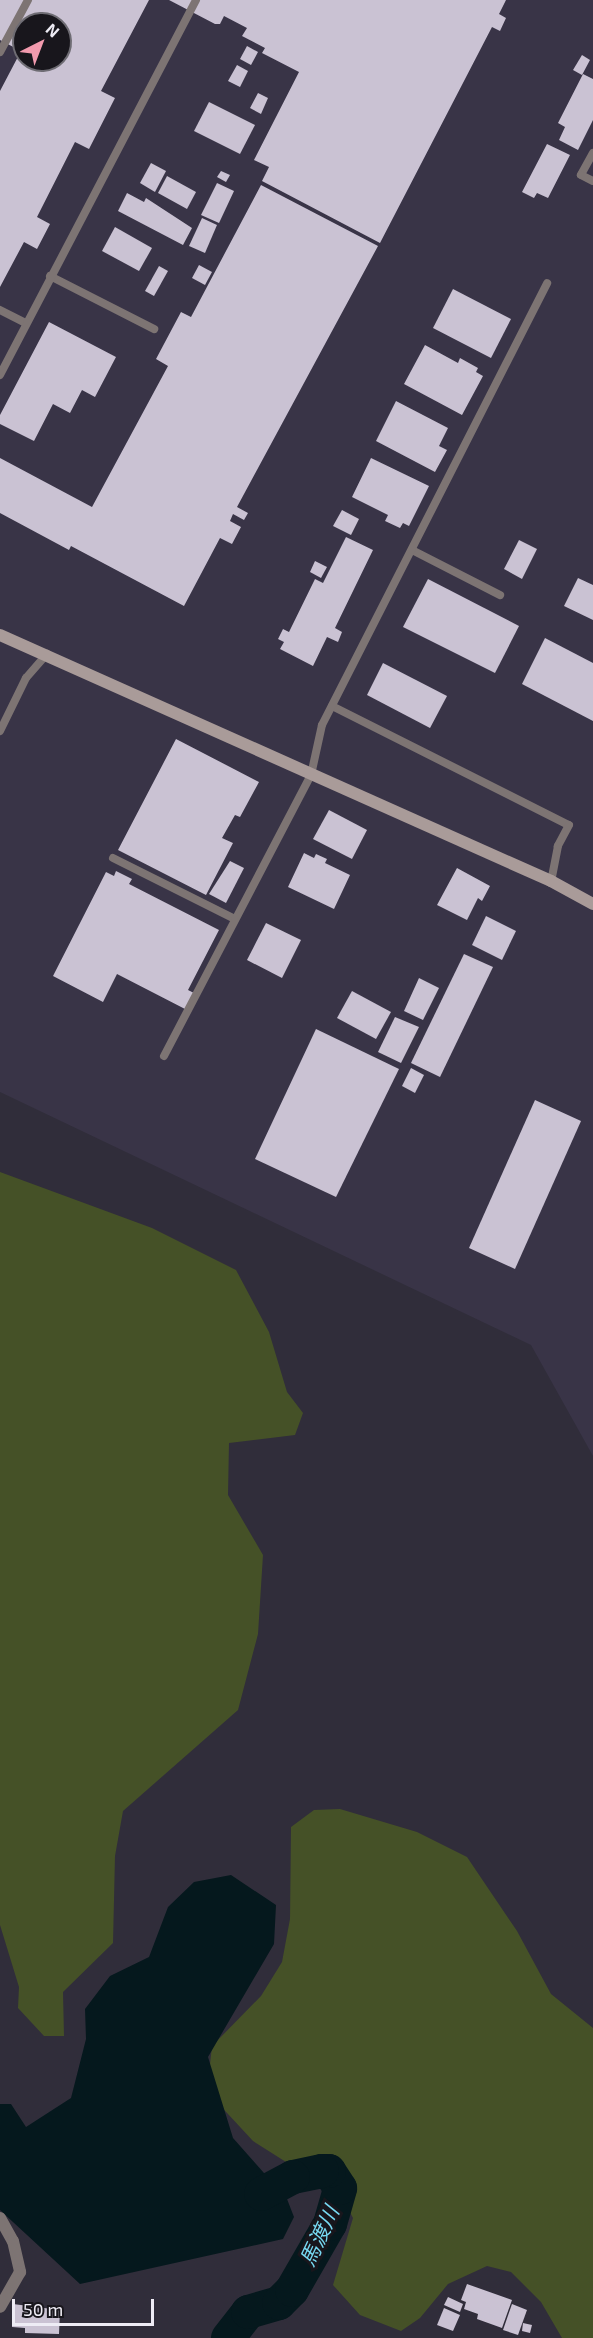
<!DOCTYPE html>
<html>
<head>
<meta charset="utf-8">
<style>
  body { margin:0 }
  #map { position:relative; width:593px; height:2338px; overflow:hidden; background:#302d3a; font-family:"Exo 2","Noto Sans JP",sans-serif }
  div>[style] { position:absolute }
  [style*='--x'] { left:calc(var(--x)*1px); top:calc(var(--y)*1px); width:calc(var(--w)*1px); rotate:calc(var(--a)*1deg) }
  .built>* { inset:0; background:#393447 }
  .green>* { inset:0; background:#455127 }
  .water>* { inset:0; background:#05181d }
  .river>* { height:34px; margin:-17px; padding:0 17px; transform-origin:17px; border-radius:17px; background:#05181d }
  .building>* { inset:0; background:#cac2d3 }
  .lane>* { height:8px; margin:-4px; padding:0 4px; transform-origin:4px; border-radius:4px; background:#7d7473 }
  .street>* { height:12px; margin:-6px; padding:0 6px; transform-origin:6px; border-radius:6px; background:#7d7473 }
  .secondary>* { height:12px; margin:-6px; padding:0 6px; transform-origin:6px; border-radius:6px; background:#a99b99 }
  span { translate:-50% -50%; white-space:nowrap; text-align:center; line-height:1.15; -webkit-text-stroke:6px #18161c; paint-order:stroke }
  .water-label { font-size:21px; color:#77d9f2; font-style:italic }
  .north { position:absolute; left:12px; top:12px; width:60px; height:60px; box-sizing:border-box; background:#18161c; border:2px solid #6e6c73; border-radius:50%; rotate:42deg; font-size:16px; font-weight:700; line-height:24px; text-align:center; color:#eeecf5 }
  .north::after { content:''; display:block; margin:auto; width:21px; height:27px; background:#f29aae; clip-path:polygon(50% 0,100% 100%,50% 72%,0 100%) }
  .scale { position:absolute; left:12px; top:2299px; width:142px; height:27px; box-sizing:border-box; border:3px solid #eeecf5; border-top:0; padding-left:8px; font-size:18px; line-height:21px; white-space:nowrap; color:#eeecf5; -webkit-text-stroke:4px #18161c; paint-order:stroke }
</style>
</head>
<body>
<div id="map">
  <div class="built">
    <i style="clip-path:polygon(evenodd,0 0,593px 0,593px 1456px,531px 1345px,0 1092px,0 0,24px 24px,60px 24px,60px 60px,24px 60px,24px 24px)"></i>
  </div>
  <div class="green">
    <i style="clip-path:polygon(0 1172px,152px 1228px,236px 1270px,269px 1332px,287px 1392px,303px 1413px,295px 1435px,229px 1443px,228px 1495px,263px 1555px,258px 1634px,238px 1710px,123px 1811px,115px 1856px,113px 1943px,63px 1992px,64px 2036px,44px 2036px,18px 2008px,19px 1987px,0 1925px)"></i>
    <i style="clip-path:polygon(340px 1809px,417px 1832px,467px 1857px,517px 1931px,551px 1994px,593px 2028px,593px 2338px,562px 2338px,541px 2302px,511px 2272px,487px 2266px,448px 2284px,420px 2318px,401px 2331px,360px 2315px,333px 2285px,353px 2218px,332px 2179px,286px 2162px,253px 2141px,215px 2100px,209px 2073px,212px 2046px,261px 1996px,282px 1962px,290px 1919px,291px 1827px,314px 1810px)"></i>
  </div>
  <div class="water">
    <i style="clip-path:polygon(231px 1875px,276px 1905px,274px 1944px,208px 2057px,233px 2138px,287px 2199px,294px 2217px,283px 2239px,80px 2284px,0 2210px,0 2104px,11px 2104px,26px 2127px,71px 2098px,86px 2039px,85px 2009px,110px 1976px,149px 1957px,168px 1907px,194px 1882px)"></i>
  </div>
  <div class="river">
    <i style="--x:228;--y:2338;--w:33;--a:-52"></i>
    <i style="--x:248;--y:2312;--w:32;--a:-16"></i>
    <i style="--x:279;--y:2303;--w:18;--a:-45"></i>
    <i style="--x:292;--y:2290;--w:76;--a:-60.1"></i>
    <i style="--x:330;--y:2224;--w:37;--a:-74"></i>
    <i style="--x:340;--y:2188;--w:20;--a:-123"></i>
    <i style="--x:329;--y:2171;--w:7;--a:180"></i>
    <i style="--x:322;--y:2171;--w:30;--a:168"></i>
    <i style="--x:293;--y:2177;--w:36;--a:152"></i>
  </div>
  <div class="building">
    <i style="clip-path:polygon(evenodd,0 0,149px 0,101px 91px,115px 98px,89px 149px,75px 142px,37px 217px,50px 224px,37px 249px,24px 242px,0 287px,0 91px,21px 51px,0 40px,0 0,24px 24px,60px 24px,60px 60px,24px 60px,24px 24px)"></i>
    <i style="clip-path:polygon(169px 0,506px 0,499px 14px,506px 18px,500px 31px,492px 27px,380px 243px,262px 181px,269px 167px,254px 160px,299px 72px,262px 53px,265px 48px,242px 36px,247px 28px,224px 16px,220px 24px,215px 24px)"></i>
    <i style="clip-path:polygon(247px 46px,258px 52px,251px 65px,240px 59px)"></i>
    <i style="clip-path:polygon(582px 55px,590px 60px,582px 75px,573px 70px)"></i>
    <i style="clip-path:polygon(237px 65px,248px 71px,240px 87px,228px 81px)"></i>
    <i style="clip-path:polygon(583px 74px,593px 79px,593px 120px,578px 150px,559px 140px,565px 127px,558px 123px)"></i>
    <i style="clip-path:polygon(258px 93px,268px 98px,261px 114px,250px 108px)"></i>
    <i style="clip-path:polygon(209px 102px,255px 125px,240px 154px,194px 131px)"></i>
    <i style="clip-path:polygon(547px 144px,570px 155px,548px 198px,537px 193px,534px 198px,522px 192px)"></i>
    <i style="clip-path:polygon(151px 163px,166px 171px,155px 192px,140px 183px)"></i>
    <i style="clip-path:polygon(221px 171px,230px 175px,226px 182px,217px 177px)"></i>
    <i style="clip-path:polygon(167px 176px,196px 192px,187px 209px,158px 193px)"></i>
    <i style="clip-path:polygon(217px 183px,234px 191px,219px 223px,201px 215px)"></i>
    <i style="clip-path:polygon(261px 185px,378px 246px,237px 507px,248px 513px,244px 520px,233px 514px,230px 521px,241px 527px,232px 544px,220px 538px,184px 606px,71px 546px,69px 550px,0 513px,0 458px,92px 507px,168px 366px,156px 359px,181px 312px,191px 317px)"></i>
    <i style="clip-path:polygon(127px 193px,144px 202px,146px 198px,192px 228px,183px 245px,118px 211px)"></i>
    <i style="clip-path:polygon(202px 218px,217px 225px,205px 253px,189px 246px)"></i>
    <i style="clip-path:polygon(115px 227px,152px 248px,139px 271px,102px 251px)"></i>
    <i style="clip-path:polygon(199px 265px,212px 272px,205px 285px,192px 278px)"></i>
    <i style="clip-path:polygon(159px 266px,168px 271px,154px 296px,145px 291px)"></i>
    <i style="clip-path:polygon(453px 289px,511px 319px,491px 358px,433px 328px)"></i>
    <i style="clip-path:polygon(49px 322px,116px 357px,95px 397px,82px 390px,70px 413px,53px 404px,34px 441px,0 424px,0 415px)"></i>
    <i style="clip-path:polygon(425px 345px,458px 363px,460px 358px,478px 368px,476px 372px,483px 376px,462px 415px,404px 384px)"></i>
    <i style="clip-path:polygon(396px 401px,448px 428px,439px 446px,447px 450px,435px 472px,376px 441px)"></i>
    <i style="clip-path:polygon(371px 458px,429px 486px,409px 526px,403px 523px,400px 528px,385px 521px,388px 515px,352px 497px)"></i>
    <i style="clip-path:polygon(342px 510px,359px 519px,351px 535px,333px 526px)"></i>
    <i style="clip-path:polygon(346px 537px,373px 550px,335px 628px,342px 632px,338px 642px,327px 637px,313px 666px,280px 649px,284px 642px,278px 639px,283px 629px,289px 632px,315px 579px,323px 583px)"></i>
    <i style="clip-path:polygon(519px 540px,537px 549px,522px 579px,504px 569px)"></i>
    <i style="clip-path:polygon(315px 561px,327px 567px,321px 578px,310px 572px)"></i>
    <i style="clip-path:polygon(578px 578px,593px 585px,593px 620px,564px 606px)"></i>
    <i style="clip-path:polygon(428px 579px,519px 626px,495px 673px,403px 627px)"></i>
    <i style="clip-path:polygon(545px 638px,593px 663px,593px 721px,522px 684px)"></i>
    <i style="clip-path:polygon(383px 663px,447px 696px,430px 728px,367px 695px)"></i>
    <i style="clip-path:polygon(176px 739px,259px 782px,240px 817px,235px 815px,222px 838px,233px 843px,206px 895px,118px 850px)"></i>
    <i style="clip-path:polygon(329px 810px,367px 830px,352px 859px,313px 839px)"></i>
    <i style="clip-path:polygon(304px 853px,314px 858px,316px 854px,327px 859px,325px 863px,350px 875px,334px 909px,288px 887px)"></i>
    <i style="clip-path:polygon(230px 861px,244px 868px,226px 903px,209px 894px)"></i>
    <i style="clip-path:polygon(457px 868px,490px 886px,482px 901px,478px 898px,467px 920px,437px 905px)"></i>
    <i style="clip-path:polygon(116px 871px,132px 879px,129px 884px,219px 930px,188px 990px,194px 993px,185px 1009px,117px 974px,103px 1002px,53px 976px,106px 872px,114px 876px)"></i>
    <i style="clip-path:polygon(486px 916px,516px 931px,502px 960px,472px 945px)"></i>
    <i style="clip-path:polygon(266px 923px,301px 940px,282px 978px,247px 960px)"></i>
    <i style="clip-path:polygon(464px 954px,493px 967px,440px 1077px,411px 1063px)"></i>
    <i style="clip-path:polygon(419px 978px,439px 988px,423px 1020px,404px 1011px)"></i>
    <i style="clip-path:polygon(352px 991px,391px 1012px,376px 1039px,337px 1018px)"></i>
    <i style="clip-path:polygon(395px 1017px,419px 1027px,401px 1063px,378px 1052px)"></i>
    <i style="clip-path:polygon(316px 1029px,399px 1069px,336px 1197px,255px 1159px)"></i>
    <i style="clip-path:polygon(411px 1068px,424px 1075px,415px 1093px,402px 1086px)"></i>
    <i style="clip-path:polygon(535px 1100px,581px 1121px,515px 1269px,469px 1248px)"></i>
    <i style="clip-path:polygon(467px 2284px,512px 2300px,502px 2328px,477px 2319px,478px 2314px,464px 2309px,466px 2302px,461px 2300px)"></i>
    <i style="clip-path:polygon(448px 2297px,463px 2304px,460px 2312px,444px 2305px)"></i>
    <i style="clip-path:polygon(13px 2304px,60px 2310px,59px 2334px,25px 2333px,25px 2328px,12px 2327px)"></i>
    <i style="clip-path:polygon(512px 2304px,527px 2310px,518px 2335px,503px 2330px)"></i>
    <i style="clip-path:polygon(444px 2308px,460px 2315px,453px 2331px,437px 2325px)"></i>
    <i style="clip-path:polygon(523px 2323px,532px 2325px,530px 2333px,522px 2331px)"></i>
  </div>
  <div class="lane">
    <i style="--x:0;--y:52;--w:59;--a:-61.7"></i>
    <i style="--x:593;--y:153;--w:25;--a:119"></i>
    <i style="--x:581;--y:175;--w:13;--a:27"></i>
    <i style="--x:50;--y:276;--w:117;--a:27"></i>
    <i style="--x:0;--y:310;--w:29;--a:27"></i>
    <i style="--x:0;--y:375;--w:423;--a:-62.4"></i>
    <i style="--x:412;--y:550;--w:99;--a:27.1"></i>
    <i style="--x:332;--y:706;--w:265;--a:26.7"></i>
    <i style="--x:569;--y:825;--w:24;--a:118"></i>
    <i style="--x:558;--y:846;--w:36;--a:101"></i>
    <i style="--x:0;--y:731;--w:59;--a:-63.9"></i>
    <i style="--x:26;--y:678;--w:32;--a:-49"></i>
    <i style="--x:113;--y:858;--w:136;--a:26.6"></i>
    <i style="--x:164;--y:1056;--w:317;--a:-62.4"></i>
    <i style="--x:311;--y:775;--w:51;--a:-77.6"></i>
    <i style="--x:322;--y:725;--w:496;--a:-63"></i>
  </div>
  <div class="street">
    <i style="--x:0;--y:2218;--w:26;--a:61"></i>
    <i style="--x:13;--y:2241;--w:32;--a:77"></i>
    <i style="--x:20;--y:2272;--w:40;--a:119.7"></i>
  </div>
  <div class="secondary">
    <i style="--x:0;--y:635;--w:603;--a:24.06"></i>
    <i style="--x:551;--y:881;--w:48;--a:28.7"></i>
  </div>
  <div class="water-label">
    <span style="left:319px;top:2236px;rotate:-65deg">馬渡川</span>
  </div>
  <div class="north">N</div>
  <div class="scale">50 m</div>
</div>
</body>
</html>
